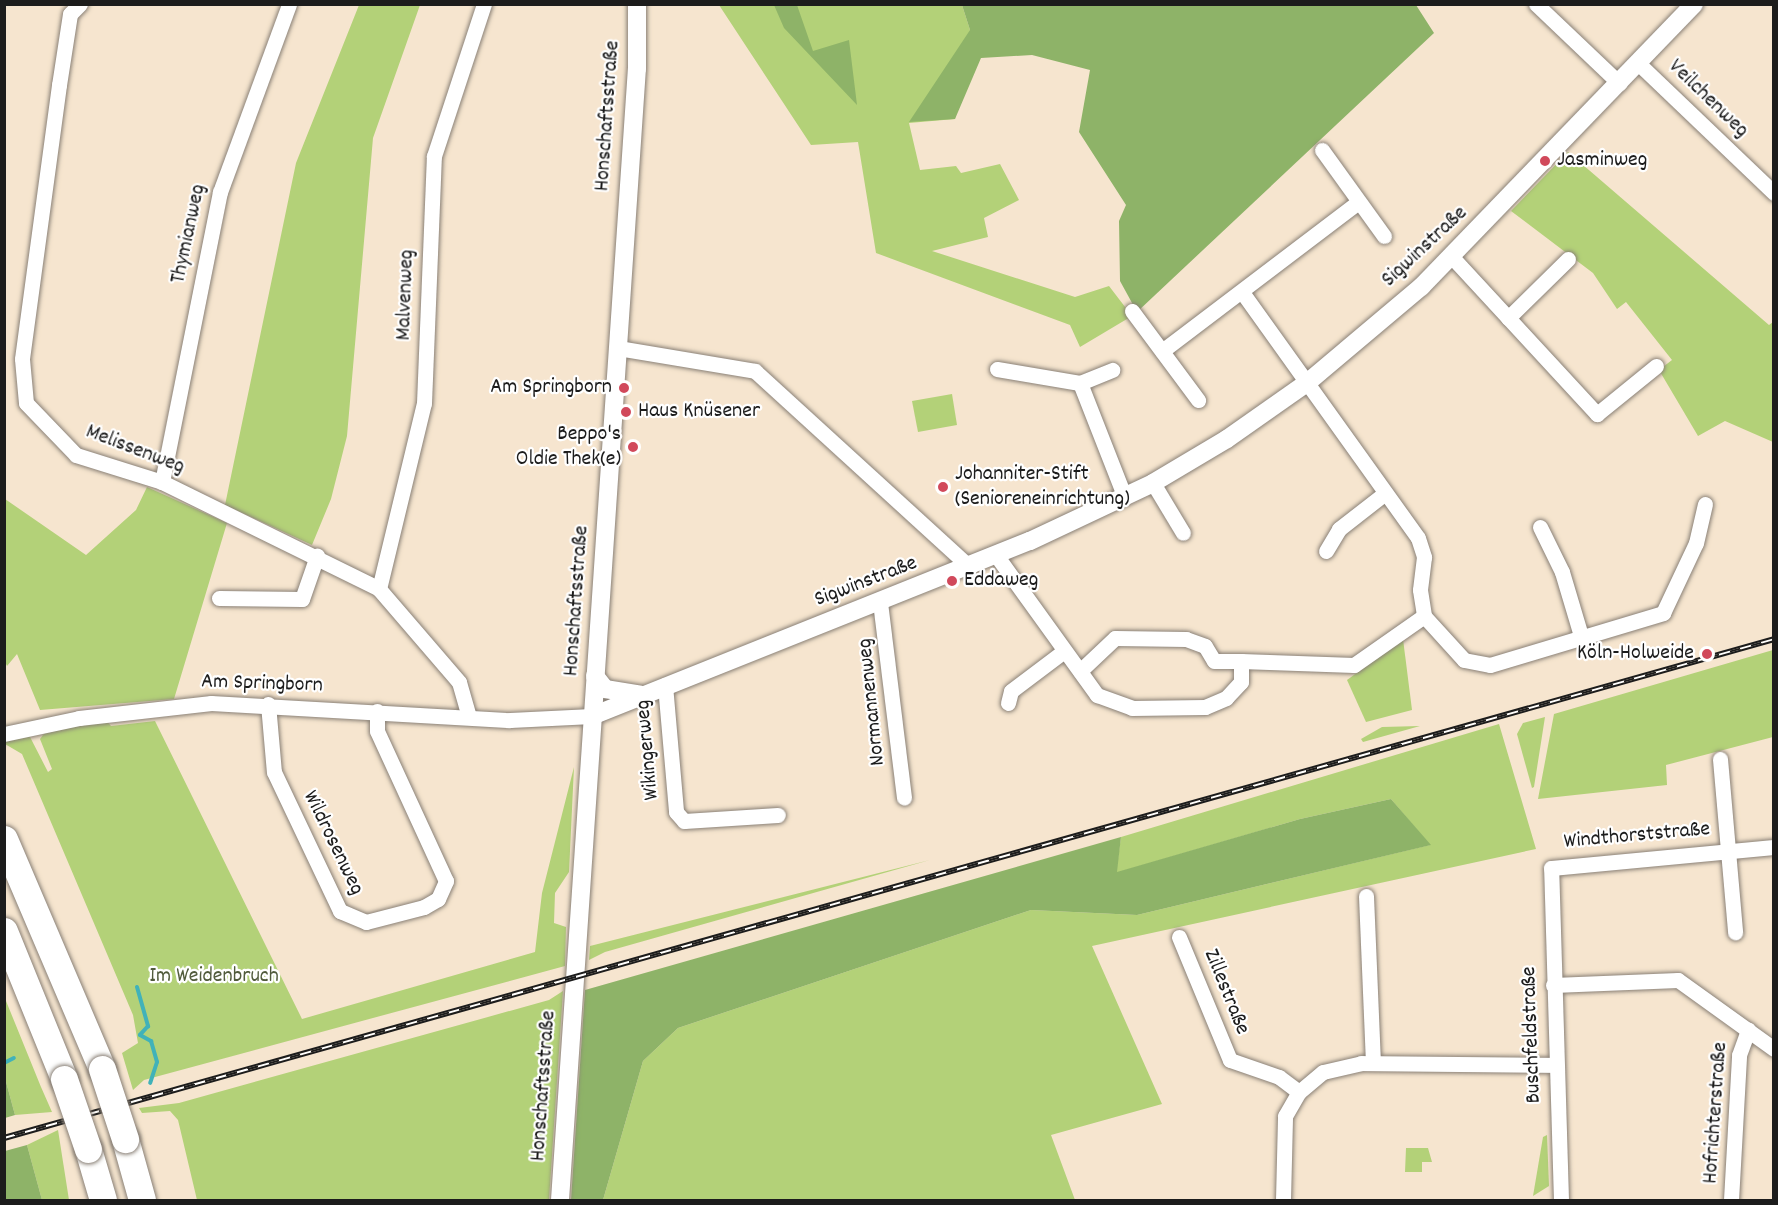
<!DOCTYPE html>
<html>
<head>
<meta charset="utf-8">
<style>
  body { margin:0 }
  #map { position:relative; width:1778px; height:1205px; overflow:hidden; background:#f6e5cf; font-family:Dekko,sans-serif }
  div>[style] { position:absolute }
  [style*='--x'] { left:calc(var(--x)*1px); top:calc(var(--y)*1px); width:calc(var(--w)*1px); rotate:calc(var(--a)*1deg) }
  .green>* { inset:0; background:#b3d178 }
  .forest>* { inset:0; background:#8eb368 }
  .stream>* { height:4px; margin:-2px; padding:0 2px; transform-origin:2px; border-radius:2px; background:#41b2b9 }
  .roads { filter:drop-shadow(0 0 2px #898076) drop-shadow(0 0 2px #898076) }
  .minor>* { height:15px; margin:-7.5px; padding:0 7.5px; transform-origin:7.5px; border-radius:7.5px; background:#fff }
  .tertiary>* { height:18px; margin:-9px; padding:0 9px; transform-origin:9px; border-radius:9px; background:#fff }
  .motorway>* { height:27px; margin:-13.5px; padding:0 13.5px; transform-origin:13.5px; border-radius:13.5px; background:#fff }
  .rail>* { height:6px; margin-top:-3px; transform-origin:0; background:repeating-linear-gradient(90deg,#fff 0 11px,#1c1c1c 0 22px); box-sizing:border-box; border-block:2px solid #1c1c1c }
  .bridges { filter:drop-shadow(0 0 2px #898076) drop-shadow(0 0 2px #898076) }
  .motorway-bridge>* { height:27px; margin:-13.5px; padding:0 13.5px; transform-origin:13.5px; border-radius:13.5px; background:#fff }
  .dots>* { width:16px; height:16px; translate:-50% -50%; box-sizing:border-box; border:3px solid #fff; border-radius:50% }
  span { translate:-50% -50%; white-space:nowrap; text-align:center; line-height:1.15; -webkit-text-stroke:4.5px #fff; paint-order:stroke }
  .street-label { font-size:22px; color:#1c1c1c }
  .poi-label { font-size:22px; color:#1c1c1c }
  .left { translate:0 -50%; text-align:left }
  .right { translate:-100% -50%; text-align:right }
  .park-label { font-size:22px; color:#515b3c }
  .frame { position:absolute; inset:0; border:6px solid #1c1c1c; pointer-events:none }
</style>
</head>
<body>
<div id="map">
  <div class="green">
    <i style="clip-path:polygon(359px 5px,420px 5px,373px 138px,347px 436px,331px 499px,312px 545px,225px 505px,296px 163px)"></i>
    <i style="clip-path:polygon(719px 5px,962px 5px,970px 30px,955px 119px,909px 123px,920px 170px,956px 166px,961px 173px,1000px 164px,1019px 200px,984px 218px,988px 237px,932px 251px,1075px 297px,1109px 286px,1132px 316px,1080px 347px,1070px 325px,876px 253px,858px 142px,811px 145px)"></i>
    <i style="clip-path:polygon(1568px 152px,1769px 325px,1773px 322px,1773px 442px,1725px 421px,1698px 436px,1659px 370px,1672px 360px,1626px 302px,1617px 309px,1593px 273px,1511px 211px)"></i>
    <i style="clip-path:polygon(952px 394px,957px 425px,918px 432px,912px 401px)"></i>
    <i style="clip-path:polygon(147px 487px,227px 523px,174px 699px,40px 710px,17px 654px,7px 666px,5px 662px,5px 499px,86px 555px,136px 510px)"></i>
    <i style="clip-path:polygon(1403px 639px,1412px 710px,1366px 722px,1347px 680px)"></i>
    <i style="clip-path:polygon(1773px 650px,1773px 737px,1666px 765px,1667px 785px,1538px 799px,1554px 714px)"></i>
    <i style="clip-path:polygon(1545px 717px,1534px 787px,1532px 788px,1517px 734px,1523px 723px)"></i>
    <i style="clip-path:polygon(106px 720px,111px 726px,155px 721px,302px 1019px,535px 952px,542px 893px,574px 767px,569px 872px,555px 893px,554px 923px,566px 927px,565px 966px,144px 1080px,133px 1090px,122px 1053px,138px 1043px,133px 1015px,22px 754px,5px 744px,4px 740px,29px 735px,48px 772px,52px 769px,40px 739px,46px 731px)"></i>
    <i style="clip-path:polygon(1499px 724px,1536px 849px,1092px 946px,1162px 1104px,1051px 1135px,1075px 1200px,603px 1200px,643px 1061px,678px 1028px,1031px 910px,1137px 915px,1430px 845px,1391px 799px,1300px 819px,1116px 873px,1121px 837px)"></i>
    <i style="clip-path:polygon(1420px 726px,1363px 742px,1361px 739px,1382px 727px)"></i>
    <i style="clip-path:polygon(930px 860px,605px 952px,589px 960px,590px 946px)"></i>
    <i style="clip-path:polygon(563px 991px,549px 1200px,197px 1200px,178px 1120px,170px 1111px,142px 1113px,139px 1108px,179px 1103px,549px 1000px)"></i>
    <i style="clip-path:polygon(4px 996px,41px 1087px,52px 1112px,15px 1115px,5px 1078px)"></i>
    <i style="clip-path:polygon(58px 1130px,69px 1200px,42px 1200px,27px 1145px)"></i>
    <i style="clip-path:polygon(1547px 1135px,1549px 1186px,1533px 1196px,1543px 1137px)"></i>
    <i style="clip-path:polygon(1406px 1148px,1428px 1148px,1432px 1162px,1422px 1162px,1422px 1172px,1405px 1172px)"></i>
  </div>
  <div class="forest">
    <i style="clip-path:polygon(774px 5px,797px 5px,813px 51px,849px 40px,857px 105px,784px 28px)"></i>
    <i style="clip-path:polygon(962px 5px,1416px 5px,1434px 33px,1137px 312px,1120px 281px,1119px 221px,1126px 205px,1079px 132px,1090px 70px,1032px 55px,981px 58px,955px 119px,909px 122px,970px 30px)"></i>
    <i style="clip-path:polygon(1391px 799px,1431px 845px,1137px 915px,1031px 910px,678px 1028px,643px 1061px,603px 1200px,571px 1200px,585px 990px,1121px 837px,1117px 872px,1300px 819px)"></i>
    <i style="clip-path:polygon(5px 1078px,15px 1115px,5px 1118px)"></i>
    <i style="clip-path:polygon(27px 1145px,42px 1200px,5px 1200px,5px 1151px)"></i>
  </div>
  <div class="stream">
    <i style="--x:137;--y:987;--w:41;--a:74.2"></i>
    <i style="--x:148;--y:1026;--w:12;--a:132"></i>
    <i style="--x:140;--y:1035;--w:13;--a:29"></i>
    <i style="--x:151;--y:1041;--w:22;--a:74"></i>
    <i style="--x:157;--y:1062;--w:22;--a:108"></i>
    <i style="--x:4;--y:1063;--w:11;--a:-27"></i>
  </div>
  <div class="roads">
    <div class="minor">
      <i style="--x:80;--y:4;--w:14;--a:135"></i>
      <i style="--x:70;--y:14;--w:72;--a:98.8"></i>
      <i style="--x:59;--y:85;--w:276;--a:97.7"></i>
      <i style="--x:22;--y:359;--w:44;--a:84.8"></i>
      <i style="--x:26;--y:403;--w:72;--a:46.1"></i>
      <i style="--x:76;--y:455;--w:90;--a:17.4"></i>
      <i style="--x:162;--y:482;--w:242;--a:26.2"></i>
      <i style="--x:379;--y:589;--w:123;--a:49.3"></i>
      <i style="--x:459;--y:682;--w:36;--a:74"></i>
      <i style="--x:1536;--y:4;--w:115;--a:43.6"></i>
      <i style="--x:1638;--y:63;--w:188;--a:43.7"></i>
      <i style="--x:1322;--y:150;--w:106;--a:54.2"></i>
      <i style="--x:1452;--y:257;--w:214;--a:47.3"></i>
      <i style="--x:1597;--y:414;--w:76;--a:-39.1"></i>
      <i style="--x:1242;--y:292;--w:302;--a:54.4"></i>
      <i style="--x:1418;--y:538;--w:20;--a:72"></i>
      <i style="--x:1424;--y:557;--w:33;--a:97"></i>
      <i style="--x:1420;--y:590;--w:26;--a:81"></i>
      <i style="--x:1424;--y:616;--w:59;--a:47.7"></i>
      <i style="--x:1464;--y:660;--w:26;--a:11"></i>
      <i style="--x:1490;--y:665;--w:181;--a:-16.7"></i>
      <i style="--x:1663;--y:613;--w:77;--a:-64.8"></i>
      <i style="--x:1696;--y:543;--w:40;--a:-77"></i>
      <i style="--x:1132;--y:311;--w:111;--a:53.4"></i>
      <i style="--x:1508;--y:318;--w:84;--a:-44.5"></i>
      <i style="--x:618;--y:348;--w:139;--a:9.5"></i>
      <i style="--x:755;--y:371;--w:291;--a:42.4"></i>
      <i style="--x:1162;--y:351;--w:246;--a:-37.2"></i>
      <i style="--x:997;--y:369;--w:84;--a:9.6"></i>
      <i style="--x:1080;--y:383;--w:123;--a:68.6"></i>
      <i style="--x:1080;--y:383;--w:35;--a:-22"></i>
      <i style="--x:162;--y:482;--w:296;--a:-78.7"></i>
      <i style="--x:220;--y:192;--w:200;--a:-69.8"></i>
      <i style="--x:1153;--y:483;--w:58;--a:59"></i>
      <i style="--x:1540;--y:527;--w:50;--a:63.9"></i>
      <i style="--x:1562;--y:572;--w:70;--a:73.4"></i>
      <i style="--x:1326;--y:551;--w:26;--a:-59"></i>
      <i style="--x:1339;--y:529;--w:58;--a:-38"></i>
      <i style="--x:996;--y:555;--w:173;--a:54.2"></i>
      <i style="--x:1097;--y:695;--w:37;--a:20"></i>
      <i style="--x:1132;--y:708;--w:73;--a:-0.8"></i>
      <i style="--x:1205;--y:707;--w:23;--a:-23"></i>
      <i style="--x:1226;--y:698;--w:22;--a:-47"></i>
      <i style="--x:1241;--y:682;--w:21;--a:-90"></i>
      <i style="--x:1241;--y:661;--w:113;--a:2"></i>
      <i style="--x:1354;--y:665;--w:85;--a:-35"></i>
      <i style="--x:379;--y:589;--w:191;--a:-76.4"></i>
      <i style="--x:424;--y:403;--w:247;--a:-87.7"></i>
      <i style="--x:434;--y:156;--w:160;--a:-71.8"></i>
      <i style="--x:219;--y:598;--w:83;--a:0.7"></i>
      <i style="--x:302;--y:599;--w:46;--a:-70.8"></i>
      <i style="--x:880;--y:602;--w:197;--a:83"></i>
      <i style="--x:1080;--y:671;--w:48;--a:-43.3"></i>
      <i style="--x:1115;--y:638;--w:71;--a:0.8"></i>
      <i style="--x:1186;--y:639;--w:20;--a:20"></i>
      <i style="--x:1205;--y:646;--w:17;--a:59"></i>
      <i style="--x:1214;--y:661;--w:27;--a:0"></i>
      <i style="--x:665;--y:685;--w:127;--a:85"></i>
      <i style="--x:676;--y:812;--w:12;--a:48"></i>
      <i style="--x:684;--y:821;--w:94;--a:-3.7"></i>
      <i style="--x:1008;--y:703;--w:12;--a:-76"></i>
      <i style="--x:1011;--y:691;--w:66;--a:-37"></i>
      <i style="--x:268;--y:704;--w:68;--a:85"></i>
      <i style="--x:274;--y:772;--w:154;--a:64.6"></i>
      <i style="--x:340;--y:911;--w:28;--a:23"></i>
      <i style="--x:366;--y:922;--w:60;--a:-14.5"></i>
      <i style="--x:424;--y:907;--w:16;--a:-30"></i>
      <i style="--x:438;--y:899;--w:20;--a:-66"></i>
      <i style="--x:446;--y:881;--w:165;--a:-114.7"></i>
      <i style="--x:377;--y:731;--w:20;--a:-90"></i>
      <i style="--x:4;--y:734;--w:77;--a:-12"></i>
      <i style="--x:79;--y:718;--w:133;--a:-6.5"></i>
      <i style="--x:211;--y:703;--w:299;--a:3.3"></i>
      <i style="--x:510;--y:720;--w:82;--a:-2.8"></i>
      <i style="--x:1720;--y:759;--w:174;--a:85"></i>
      <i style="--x:1366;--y:896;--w:167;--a:87.6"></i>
      <i style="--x:1179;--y:937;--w:133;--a:67.5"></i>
      <i style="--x:1230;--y:1060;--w:52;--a:19.1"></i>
      <i style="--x:1279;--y:1077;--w:25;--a:37"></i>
      <i style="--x:1553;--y:985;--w:125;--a:-2.3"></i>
      <i style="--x:1678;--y:980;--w:118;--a:35.7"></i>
      <i style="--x:1283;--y:1200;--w:84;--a:-88.6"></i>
      <i style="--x:1285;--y:1116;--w:28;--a:-60"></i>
      <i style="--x:1299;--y:1092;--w:31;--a:-40"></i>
      <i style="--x:1323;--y:1072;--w:39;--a:-13"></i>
      <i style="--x:1361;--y:1063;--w:195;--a:0.6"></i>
      <i style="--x:1561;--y:1200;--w:332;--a:-91.7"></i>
      <i style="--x:1551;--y:868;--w:224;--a:-5.4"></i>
      <i style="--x:1731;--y:1200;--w:145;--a:-86.8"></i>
      <i style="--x:1739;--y:1055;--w:27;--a:-70"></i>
    </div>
    <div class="tertiary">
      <i style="--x:595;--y:676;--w:16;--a:52"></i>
      <i style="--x:605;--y:689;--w:36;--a:9"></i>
      <i style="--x:592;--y:716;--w:472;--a:-21.8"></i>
      <i style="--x:1030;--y:541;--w:136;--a:-25.2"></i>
      <i style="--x:1153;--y:483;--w:86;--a:-30.7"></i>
      <i style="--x:1227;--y:439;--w:99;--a:-35.1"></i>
      <i style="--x:1308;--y:382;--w:148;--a:-40.1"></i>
      <i style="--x:1421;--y:287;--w:393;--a:-46"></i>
      <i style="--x:560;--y:1200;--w:1134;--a:-86.11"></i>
      <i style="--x:637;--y:69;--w:65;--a:-90"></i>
    </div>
    <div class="motorway">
      <i style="--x:4;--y:839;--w:250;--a:66.9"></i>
      <i style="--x:4;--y:931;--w:160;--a:67.9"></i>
      <i style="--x:125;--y:1139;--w:63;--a:74.4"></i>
      <i style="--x:88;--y:1149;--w:53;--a:73.6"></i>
    </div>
  </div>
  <div class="rail">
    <i style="--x:4;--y:1138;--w:1839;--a:-15.74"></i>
  </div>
  <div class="bridges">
    <div class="motorway-bridge">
      <i style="--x:102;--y:1069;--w:74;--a:71.8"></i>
      <i style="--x:64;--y:1079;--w:74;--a:71.1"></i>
    </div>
  </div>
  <div class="dots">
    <i style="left:1545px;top:161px;background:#d1495b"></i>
    <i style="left:624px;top:388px;background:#d1495b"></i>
    <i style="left:626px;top:412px;background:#d1495b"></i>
    <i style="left:633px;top:447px;background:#d1495b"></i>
    <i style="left:943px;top:487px;background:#d1495b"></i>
    <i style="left:952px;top:581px;background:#d1495b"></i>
    <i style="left:1707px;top:654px;background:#d1495b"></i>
  </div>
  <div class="street-label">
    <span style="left:1708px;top:99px;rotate:44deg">Veilchenweg</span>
    <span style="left:608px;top:116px;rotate:-86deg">Honschaftsstraße</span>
    <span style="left:189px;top:234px;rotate:-78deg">Thymianweg</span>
    <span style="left:1425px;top:247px;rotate:-43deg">Sigwinstraße</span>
    <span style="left:406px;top:295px;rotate:-88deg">Malvenweg</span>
    <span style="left:135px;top:450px;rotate:21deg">Melissenweg</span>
    <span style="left:866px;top:582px;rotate:-21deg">Sigwinstraße</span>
    <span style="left:577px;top:601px;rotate:-86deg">Honschaftsstraße</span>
    <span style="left:262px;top:684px;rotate:2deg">Am Springborn</span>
    <span style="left:872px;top:702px;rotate:-96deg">Normannenweg</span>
    <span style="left:648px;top:750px;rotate:-95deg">Wikingerweg</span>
    <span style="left:1637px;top:836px;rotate:-5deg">Windthorststraße</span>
    <span style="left:333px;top:843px;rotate:64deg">Wildrosenweg</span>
    <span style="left:1226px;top:992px;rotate:68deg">Zillestraße</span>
    <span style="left:1532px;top:1035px;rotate:-92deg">Buschfeldstraße</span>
    <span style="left:544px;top:1086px;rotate:-86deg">Honschaftsstraße</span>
    <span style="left:1716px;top:1113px;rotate:-86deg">Hofrichterstraße</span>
  </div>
  <div class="poi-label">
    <span class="left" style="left:1557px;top:161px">Jasminweg</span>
    <span class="right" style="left:612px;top:388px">Am Springborn</span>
    <span class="left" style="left:638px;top:412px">Haus Knüsener</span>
    <span class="right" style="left:621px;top:447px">Beppo's<br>Oldie Thek(e)</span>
    <span class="left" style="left:955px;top:487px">Johanniter-Stift<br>(Senioreneinrichtung)</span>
    <span class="left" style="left:964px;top:581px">Eddaweg</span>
    <span class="right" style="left:1694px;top:654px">Köln-Holweide</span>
  </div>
  <div class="park-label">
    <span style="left:214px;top:977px">Im Weidenbruch</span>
  </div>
  <div class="frame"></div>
</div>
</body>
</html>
